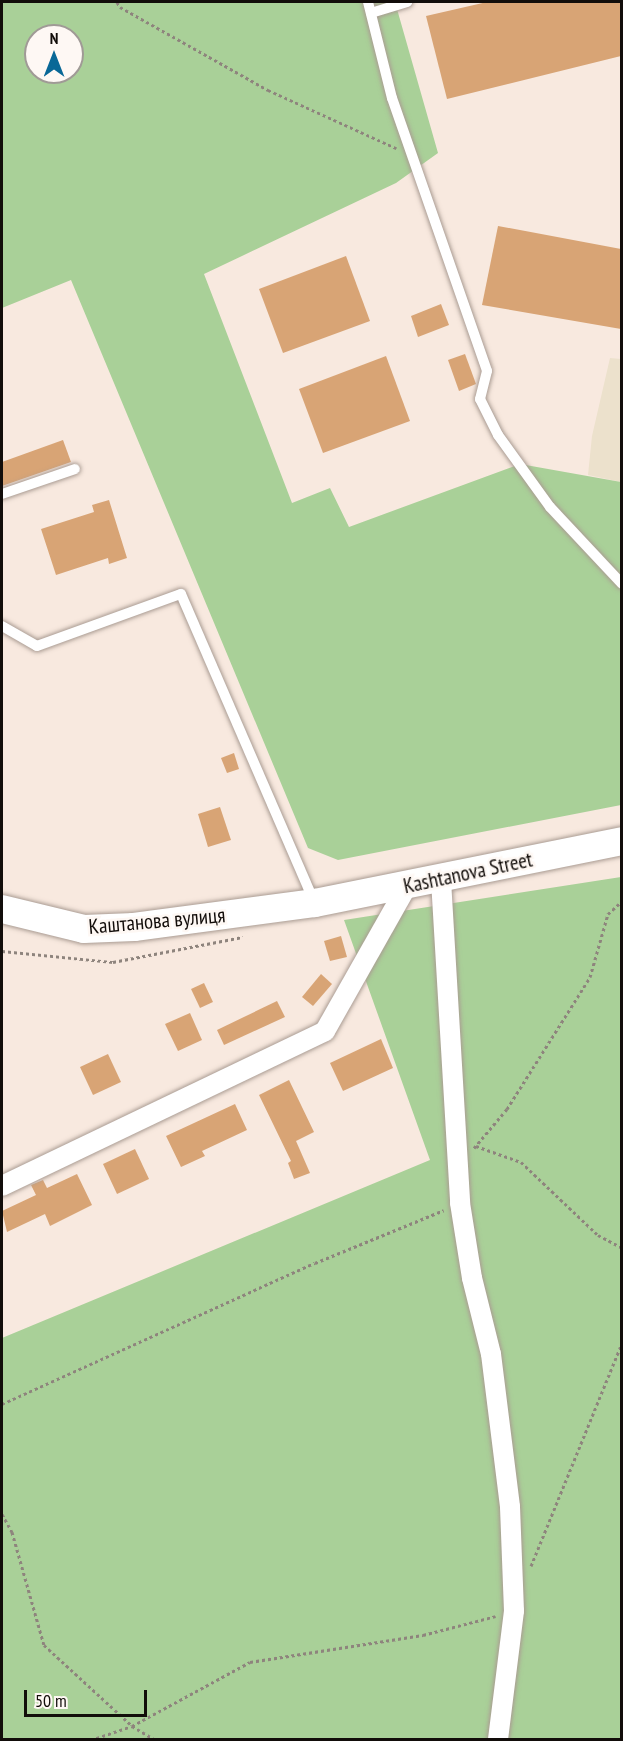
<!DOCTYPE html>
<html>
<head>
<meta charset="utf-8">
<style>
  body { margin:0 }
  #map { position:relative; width:623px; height:1741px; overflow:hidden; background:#f8e9df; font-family:"PT Sans Narrow",sans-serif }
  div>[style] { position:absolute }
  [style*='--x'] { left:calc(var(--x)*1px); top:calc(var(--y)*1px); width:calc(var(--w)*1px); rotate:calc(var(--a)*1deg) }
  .medical>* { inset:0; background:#ece1cc }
  .green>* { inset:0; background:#a9d098 }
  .building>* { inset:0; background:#d8a475 }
  .path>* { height:3px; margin-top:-1.5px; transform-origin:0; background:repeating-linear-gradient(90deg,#8e847d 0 3px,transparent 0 6px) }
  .roads { filter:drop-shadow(0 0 2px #aa9c93) drop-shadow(0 0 2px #aa9c93) }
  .lane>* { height:10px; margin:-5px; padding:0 5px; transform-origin:5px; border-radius:5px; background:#fff }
  .street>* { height:20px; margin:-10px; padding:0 10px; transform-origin:10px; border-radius:10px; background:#fff }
  .secondary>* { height:28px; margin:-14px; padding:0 14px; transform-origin:14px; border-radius:14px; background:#fff }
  span { translate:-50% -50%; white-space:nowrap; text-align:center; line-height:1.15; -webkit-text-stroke:5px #fef8f4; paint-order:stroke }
  .street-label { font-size:21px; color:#120d0a }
  .frame { position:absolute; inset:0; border:3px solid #120d0a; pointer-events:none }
  .north { position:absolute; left:24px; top:24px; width:60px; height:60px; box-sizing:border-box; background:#fef8f4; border:2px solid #a09a96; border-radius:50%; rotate:0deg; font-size:16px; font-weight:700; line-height:24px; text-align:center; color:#120d0a }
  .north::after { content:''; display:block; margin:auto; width:21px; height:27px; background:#096897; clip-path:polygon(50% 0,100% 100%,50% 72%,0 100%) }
  .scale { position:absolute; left:24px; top:1690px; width:123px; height:27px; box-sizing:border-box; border:3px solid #120d0a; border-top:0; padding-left:8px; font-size:18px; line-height:21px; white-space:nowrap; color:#120d0a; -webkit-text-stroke:4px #fef8f4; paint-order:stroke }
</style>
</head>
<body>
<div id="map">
  <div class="medical">
    <i style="clip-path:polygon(610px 358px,621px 359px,621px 482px,588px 475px,592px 436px)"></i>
  </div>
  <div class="green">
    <i style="clip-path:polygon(evenodd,2px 2px,395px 2px,438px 153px,396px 183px,204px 274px,292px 503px,330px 488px,349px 527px,520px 464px,621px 482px,621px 805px,338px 860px,308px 848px,71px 280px,2px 308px,2px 2px,36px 36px,72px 36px,72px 72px,36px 72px,36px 36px)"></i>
    <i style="clip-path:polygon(621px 877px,621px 1739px,2px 1740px,2px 1338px,430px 1160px,344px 920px)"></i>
  </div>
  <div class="building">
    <i style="clip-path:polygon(487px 2px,621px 2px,621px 56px,447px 99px,426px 16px)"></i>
    <i style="clip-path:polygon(498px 226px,621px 249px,621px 329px,482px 305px)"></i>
    <i style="clip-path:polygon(346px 256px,370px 321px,283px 353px,259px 289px)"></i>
    <i style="clip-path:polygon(441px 304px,449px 325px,418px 337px,411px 316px)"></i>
    <i style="clip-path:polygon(465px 354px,476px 384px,459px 391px,448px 360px)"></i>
    <i style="clip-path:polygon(386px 356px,410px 421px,323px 453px,299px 389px)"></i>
    <i style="clip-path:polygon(63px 440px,71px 462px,2px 486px,2px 462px)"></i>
    <i style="clip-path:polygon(109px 500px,127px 558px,109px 564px,108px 558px,56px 575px,41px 529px,94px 512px,92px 505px)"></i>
    <i style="clip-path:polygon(234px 753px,239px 769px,227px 773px,221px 758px)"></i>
    <i style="clip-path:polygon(220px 807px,231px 840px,208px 847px,198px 814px)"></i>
    <i style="clip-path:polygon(341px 936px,347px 957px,330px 961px,324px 941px)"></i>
    <i style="clip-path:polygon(321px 974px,332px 984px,313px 1006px,302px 997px)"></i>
    <i style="clip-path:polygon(204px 983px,213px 1002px,200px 1008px,191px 989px)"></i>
    <i style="clip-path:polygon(277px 1001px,285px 1017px,224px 1045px,217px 1030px)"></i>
    <i style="clip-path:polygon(190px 1013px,202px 1040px,178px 1051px,165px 1024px)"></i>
    <i style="clip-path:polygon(381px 1039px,393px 1068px,343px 1091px,330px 1063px)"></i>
    <i style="clip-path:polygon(108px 1054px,121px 1082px,93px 1095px,80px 1067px)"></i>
    <i style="clip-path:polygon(289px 1080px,314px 1132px,296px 1141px,310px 1173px,294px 1179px,288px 1163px,291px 1161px,259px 1095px)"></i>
    <i style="clip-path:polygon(235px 1104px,247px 1130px,202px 1151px,205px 1156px,181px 1167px,166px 1136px)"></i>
    <i style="clip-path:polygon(135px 1149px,149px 1179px,117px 1194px,103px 1164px)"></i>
    <i style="clip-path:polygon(77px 1174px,92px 1205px,50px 1226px,45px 1214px,7px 1232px,2px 1211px,36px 1195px,31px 1185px,43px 1180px,47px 1188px)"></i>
  </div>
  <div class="path">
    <i style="--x:117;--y:2;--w:6;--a:59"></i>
    <i style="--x:120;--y:7;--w:170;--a:29.3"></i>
    <i style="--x:268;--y:90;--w:141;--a:24.4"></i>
    <i style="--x:2;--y:951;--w:112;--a:5.7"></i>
    <i style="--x:113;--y:962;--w:132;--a:-10.9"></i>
    <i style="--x:476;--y:1146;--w:48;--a:19.6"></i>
    <i style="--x:521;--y:1162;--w:106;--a:43.5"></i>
    <i style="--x:598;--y:1235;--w:27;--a:28"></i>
    <i style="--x:474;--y:1148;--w:51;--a:-49.8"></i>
    <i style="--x:507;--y:1109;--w:156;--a:-57.8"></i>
    <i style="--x:590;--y:977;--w:66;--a:-74.1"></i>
    <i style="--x:608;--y:914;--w:19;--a:-43"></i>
    <i style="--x:2;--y:1404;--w:343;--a:-24.3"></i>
    <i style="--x:315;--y:1263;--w:139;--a:-22.3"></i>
    <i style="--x:2;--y:1514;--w:21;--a:61"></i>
    <i style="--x:12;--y:1532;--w:117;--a:74.2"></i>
    <i style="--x:44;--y:1645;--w:120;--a:42.6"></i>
    <i style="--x:132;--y:1726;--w:134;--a:-28.5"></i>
    <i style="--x:250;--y:1662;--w:175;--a:-8.9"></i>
    <i style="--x:423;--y:1635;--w:75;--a:-14.6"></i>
    <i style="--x:531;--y:1566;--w:241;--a:-67.8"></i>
    <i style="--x:91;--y:1740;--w:43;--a:-18.9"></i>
    <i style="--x:132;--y:1726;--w:27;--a:31"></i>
  </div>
  <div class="roads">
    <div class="lane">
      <i style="--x:368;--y:2;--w:99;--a:76"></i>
      <i style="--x:392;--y:98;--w:289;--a:70.8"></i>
      <i style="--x:487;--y:371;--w:29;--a:104"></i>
      <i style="--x:480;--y:399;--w:40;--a:63.4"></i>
      <i style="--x:498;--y:435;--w:89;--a:54.2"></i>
      <i style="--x:550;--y:507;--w:105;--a:46.9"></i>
      <i style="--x:371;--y:13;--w:38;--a:-17"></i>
      <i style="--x:2;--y:494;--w:77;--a:-18.9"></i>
      <i style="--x:2;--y:626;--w:40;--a:29.7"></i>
      <i style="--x:37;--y:646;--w:153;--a:-19.9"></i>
      <i style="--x:181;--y:594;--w:335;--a:66.6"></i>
    </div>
    <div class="street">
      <i style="--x:441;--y:880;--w:324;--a:86.6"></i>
      <i style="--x:460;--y:1203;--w:76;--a:80.9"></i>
      <i style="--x:472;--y:1278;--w:78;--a:76"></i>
      <i style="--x:491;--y:1354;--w:154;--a:82.9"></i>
      <i style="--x:510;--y:1507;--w:104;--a:87.8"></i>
      <i style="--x:514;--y:1611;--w:130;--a:97.1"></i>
      <i style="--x:2;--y:1186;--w:358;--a:-25.6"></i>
      <i style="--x:325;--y:1031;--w:167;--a:-60.5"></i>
    </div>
    <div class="secondary">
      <i style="--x:2;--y:909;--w:84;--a:13.7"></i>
      <i style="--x:84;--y:929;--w:50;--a:-2.3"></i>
      <i style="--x:134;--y:927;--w:183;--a:-7.6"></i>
      <i style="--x:315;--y:903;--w:313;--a:-11.4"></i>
    </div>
  </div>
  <div class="street-label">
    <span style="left:468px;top:873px;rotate:-12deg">Kashtanova Street</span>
    <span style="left:157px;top:921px;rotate:-5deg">Каштанова вулиця</span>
  </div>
  <div class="frame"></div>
  <div class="north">N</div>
  <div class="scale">50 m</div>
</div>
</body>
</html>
